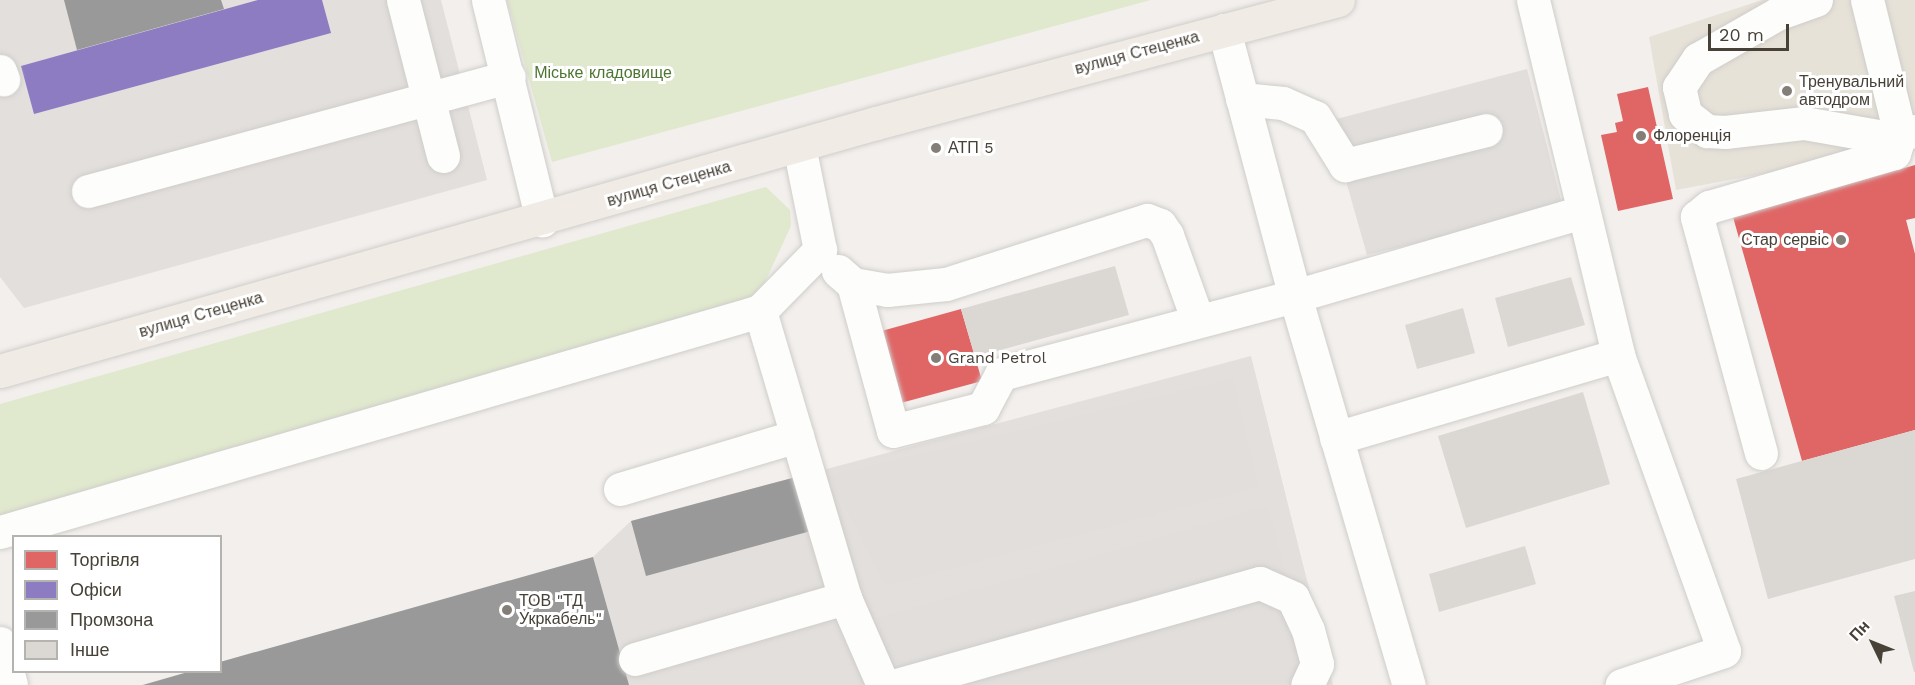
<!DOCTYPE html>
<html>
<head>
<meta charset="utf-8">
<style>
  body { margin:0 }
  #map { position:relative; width:1915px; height:685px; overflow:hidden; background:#f2efec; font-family:"Work Sans",sans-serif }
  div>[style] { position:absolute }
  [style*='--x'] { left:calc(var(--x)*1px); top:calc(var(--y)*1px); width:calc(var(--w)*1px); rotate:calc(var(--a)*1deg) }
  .industrial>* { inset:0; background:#e3dfdc }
  .education>* { inset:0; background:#e7e2d8 }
  .green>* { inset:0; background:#e0e9ce }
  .parking>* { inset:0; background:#e1dedc }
  .shops>* { inset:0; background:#e06666 }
  .offices>* { inset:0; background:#8e7cc3 }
  .industry>* { inset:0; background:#999 }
  .building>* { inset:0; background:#dbd8d4 }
  .roads { filter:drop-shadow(0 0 2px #cfcdca) drop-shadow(0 0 2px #cfcdca) }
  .minor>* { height:33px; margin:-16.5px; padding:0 16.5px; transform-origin:16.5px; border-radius:16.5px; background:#fdfdfc }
  .major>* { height:33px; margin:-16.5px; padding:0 16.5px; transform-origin:16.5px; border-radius:16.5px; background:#f0ece5 }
  .dots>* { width:16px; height:16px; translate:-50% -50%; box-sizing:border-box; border:3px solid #fff; border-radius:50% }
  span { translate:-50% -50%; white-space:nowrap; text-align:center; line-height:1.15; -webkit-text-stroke:6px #fff; paint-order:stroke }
  .street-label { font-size:16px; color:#474138 }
  .park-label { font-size:16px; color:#4c7530 }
  .poi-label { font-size:16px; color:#474138 }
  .left { translate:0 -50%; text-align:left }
  .right { translate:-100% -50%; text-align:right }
  .legend { position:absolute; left:12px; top:535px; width:210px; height:138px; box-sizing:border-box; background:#fff; border:2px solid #b5b3af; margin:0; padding:8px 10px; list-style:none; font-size:18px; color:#474138 }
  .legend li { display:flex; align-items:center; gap:12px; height:30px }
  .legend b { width:30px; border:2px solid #b5b3af }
  .north { position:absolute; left:1843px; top:613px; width:60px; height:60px; -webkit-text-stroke:4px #fff; paint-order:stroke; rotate:313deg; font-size:16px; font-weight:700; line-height:24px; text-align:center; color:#474138 }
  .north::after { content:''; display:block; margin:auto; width:21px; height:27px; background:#474138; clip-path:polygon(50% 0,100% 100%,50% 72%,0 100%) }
  .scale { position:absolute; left:1708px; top:24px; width:81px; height:27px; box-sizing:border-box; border:3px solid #474138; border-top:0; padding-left:8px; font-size:18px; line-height:21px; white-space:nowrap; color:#474138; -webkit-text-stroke:4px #fff; paint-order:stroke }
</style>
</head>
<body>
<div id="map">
  <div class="industrial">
    <i style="clip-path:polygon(0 0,441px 0,487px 180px,24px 308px,0 277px)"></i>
    <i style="clip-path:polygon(1251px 356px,1333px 685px,141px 685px,188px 672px,220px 672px,593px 557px,631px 521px)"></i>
  </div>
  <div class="education">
    <i style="clip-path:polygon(1762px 0,1915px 0,1915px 145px,1676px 190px,1649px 37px)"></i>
  </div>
  <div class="green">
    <i style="clip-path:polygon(507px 0,1151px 0,552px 162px)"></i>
    <i style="clip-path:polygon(766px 187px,790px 210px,791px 226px,765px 282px,746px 303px,0 516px,0 404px)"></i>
  </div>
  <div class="parking">
    <i style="clip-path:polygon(1527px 69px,1563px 208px,1367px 255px,1329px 121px)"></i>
    <i style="clip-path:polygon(1233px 378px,1259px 487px,886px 586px,829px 476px)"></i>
    <i style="clip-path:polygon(1268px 506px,1315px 685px,895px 685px,877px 618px)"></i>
  </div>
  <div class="shops">
    <i style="clip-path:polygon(1648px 87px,1673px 199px,1618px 211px,1601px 135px,1617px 132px,1615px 123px,1623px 121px,1617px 94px)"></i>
    <i style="clip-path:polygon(1915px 165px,1915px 218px,1906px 220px,1915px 254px,1915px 430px,1802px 461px,1733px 217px)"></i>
    <i style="clip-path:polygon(961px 309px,982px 381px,897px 404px,878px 332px)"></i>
  </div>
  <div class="offices">
    <i style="clip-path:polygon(258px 0,322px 0,331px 33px,34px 114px,21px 66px)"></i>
  </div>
  <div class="industry">
    <i style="clip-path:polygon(64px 0,221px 0,224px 9px,77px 50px)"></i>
    <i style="clip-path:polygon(796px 477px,811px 531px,646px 576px,631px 521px)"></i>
    <i style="clip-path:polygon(593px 557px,629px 685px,143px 685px,188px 672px,220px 672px,220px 662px)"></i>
  </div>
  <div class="building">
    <i style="clip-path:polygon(1115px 266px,1129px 315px,975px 357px,961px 309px)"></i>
    <i style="clip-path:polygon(1571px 277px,1585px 325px,1508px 347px,1495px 298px)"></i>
    <i style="clip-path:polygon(1463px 308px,1475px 353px,1417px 369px,1405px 325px)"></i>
    <i style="clip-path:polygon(1583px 392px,1610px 484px,1466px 528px,1438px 436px)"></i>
    <i style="clip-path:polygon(1915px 430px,1915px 559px,1768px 599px,1736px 479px)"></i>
    <i style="clip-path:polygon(1525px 546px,1536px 584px,1439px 612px,1429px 574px)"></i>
    <i style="clip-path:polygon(1915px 591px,1915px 672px,1914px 672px,1894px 596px)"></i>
  </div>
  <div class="roads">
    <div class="minor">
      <i style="--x:403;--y:0;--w:161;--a:75.6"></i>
      <i style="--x:488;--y:0;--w:227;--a:76.2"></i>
      <i style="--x:1533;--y:0;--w:365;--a:76.5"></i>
      <i style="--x:1618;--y:355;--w:314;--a:70.3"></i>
      <i style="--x:1724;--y:651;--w:108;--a:161.6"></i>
      <i style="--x:1816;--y:0;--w:41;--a:160.3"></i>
      <i style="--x:1777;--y:14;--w:91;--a:150.3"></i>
      <i style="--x:1698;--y:59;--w:34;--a:124"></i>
      <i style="--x:1679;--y:87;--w:28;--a:77"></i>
      <i style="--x:1685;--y:114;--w:28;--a:38"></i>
      <i style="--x:1707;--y:131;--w:18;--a:3"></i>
      <i style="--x:1725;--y:132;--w:80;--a:-6.5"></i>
      <i style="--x:1804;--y:123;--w:81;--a:9.9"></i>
      <i style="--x:1884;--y:137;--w:32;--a:-11"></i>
      <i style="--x:1224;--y:30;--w:275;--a:75.1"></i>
      <i style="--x:1295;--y:296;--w:405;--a:73.7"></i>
      <i style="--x:0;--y:71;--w:9;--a:69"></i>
      <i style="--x:1242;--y:99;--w:41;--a:5.6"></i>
      <i style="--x:1283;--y:103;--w:35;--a:24"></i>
      <i style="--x:1315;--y:117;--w:57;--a:58"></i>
      <i style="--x:1345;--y:165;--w:145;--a:-13.9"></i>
      <i style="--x:88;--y:191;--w:436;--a:-15.2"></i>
      <i style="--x:838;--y:271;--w:20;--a:41"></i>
      <i style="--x:853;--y:284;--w:35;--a:10"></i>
      <i style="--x:887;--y:290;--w:59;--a:-5.8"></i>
      <i style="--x:946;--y:284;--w:211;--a:-17.7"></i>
      <i style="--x:1147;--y:220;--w:14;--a:21"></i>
      <i style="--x:1160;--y:225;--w:12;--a:55"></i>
      <i style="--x:1167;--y:235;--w:91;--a:70.2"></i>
      <i style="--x:853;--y:284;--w:152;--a:74.8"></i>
      <i style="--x:893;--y:431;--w:93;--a:-14.3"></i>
      <i style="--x:983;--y:408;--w:38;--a:-62"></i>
      <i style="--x:1001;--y:374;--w:304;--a:-14.9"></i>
      <i style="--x:1295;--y:296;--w:300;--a:-16.3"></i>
      <i style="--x:760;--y:311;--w:299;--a:73.5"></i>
      <i style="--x:845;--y:598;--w:95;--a:66.4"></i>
      <i style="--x:1336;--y:438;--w:294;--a:-16.4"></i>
      <i style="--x:1761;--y:453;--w:245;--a:-105.2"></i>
      <i style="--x:1697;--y:217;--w:16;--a:-40"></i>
      <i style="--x:1709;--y:207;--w:193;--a:-16.3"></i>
      <i style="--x:1894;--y:153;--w:20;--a:-72"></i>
      <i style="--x:1900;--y:134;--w:138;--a:-103.8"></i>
      <i style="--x:620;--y:489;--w:185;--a:-16.7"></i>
      <i style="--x:0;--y:532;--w:791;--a:-16.21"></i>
      <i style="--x:760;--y:311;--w:86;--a:-45.5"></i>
      <i style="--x:820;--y:250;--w:106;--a:-101.4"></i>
      <i style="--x:0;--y:643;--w:43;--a:75.3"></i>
      <i style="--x:635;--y:659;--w:219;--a:-16.2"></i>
      <i style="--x:897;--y:685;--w:377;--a:-15.7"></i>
      <i style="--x:1260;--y:583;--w:36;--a:24"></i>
      <i style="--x:1293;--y:598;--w:35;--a:65"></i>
      <i style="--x:1308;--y:630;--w:35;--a:75"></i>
      <i style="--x:1317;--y:664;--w:23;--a:115"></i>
    </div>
    <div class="major">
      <i style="--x:0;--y:371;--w:910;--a:-15.81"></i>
      <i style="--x:876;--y:123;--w:478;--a:-14.9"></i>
    </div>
  </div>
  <div class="dots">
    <i style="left:1787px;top:91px;background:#837e77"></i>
    <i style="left:1641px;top:136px;background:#837e77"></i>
    <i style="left:936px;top:148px;background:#837e77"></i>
    <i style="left:1841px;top:240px;background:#837e77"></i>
    <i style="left:936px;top:358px;background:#837e77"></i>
    <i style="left:507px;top:610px;background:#837e77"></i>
  </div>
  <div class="street-label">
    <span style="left:1137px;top:53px;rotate:-15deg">вулиця Стеценка</span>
    <span style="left:669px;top:184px;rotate:-16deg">вулиця Стеценка</span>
    <span style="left:201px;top:315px;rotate:-16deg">вулиця Стеценка</span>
  </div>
  <div class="park-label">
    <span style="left:603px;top:73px">Міське кладовище</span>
  </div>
  <div class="poi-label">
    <span class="left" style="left:1799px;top:91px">Тренувальний<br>автодром</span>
    <span class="left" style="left:1653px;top:136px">Флоренція</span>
    <span class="left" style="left:948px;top:148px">АТП 5</span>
    <span class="right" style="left:1829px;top:240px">Стар сервіс</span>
    <span class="left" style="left:948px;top:358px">Grand Petrol</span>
    <span class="left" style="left:519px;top:610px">ТОВ "ТД<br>Укркабель"</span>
  </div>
  <ul class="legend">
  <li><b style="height:16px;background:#e06666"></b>Торгівля</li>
  <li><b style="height:16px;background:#8e7cc3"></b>Офіси</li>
  <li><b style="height:16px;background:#999"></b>Промзона</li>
  <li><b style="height:16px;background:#dbd8d4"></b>Інше</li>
  </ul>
  <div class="north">Пн</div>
  <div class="scale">20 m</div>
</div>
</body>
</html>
